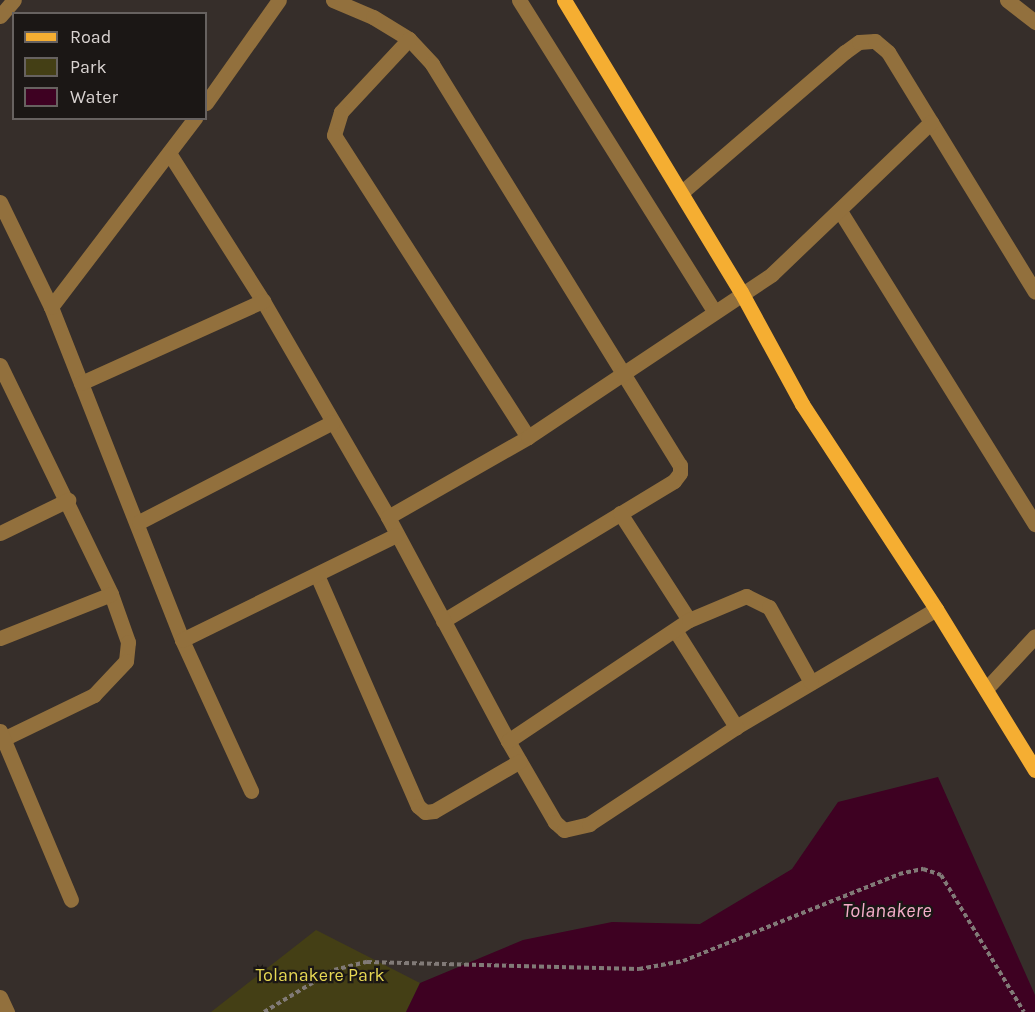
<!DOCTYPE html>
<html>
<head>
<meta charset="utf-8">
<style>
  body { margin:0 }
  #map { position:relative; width:1035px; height:1012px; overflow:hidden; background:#362e2a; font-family:Karla,sans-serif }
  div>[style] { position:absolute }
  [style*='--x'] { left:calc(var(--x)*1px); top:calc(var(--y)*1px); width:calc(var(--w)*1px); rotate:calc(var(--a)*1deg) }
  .green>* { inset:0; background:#443f15 }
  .water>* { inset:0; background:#3e0122 }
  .path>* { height:4px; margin-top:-2px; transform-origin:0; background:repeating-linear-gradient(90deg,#817a77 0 4.5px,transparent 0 7.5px) }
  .minor>* { height:15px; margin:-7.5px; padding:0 7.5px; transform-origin:7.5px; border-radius:7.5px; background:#92703d }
  .major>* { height:15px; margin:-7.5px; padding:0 7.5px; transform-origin:7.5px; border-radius:7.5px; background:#f5ae32 }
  span { translate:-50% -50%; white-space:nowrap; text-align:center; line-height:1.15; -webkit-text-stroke:4.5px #1b1715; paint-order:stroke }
  .park-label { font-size:18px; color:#e6d754 }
  .water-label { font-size:20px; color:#f4adc9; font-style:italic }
  .legend { position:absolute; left:12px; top:12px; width:195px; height:108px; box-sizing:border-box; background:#1b1715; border:2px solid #676260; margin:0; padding:8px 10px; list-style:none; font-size:18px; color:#d9d3d1 }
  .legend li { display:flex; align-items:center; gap:12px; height:30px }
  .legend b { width:30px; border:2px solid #676260 }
</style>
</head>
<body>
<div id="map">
  <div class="green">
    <i style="clip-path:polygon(316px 930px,420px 983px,406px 1012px,211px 1012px)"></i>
  </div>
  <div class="water">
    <i style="clip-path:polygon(938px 777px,1035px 995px,1035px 1012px,406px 1012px,420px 983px,523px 940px,612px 922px,700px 924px,792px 869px,838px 802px)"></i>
  </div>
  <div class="path">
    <i style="--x:264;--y:1012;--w:82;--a:-31"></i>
    <i style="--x:334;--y:970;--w:34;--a:-14"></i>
    <i style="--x:367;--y:962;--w:272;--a:1.5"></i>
    <i style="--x:639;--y:969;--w:45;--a:-10.3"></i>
    <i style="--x:683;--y:961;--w:233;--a:-21.9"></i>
    <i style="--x:899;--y:874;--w:25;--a:-12"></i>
    <i style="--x:923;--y:869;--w:19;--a:18"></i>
    <i style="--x:941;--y:875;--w:160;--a:58.8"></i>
  </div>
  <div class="minor">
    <i style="--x:333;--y:0;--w:43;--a:23"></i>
    <i style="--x:373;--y:17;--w:42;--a:31.4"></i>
    <i style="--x:409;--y:39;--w:34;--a:47"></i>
    <i style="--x:432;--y:64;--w:471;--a:58.3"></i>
    <i style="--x:680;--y:465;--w:8;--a:90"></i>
    <i style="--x:680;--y:473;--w:10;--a:127"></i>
    <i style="--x:674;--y:481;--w:270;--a:148.8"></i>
    <i style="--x:519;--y:0;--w:367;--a:57.9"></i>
    <i style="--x:1007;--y:0;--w:36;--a:38"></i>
    <i style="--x:0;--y:16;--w:21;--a:-49"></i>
    <i style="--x:409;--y:39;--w:100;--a:133"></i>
    <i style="--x:341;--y:112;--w:24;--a:107"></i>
    <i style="--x:334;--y:135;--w:359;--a:57.3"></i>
    <i style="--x:206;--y:103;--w:126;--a:-54.7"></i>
    <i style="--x:169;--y:153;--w:175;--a:57.6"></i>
    <i style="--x:263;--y:301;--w:250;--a:59.9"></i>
    <i style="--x:388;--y:517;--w:254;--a:61.8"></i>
    <i style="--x:508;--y:741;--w:94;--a:59.9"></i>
    <i style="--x:555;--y:822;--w:12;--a:42"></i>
    <i style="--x:564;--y:830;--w:26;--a:-13"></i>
    <i style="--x:589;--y:824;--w:176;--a:-33.4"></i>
    <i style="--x:736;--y:727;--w:232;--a:-30.5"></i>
    <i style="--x:682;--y:192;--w:215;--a:-40.7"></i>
    <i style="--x:845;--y:52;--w:17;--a:-36"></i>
    <i style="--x:859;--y:42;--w:16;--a:-4"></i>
    <i style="--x:875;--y:41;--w:17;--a:40"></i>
    <i style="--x:888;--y:52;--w:281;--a:58.5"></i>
    <i style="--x:0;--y:202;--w:117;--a:64.1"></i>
    <i style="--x:51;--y:307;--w:358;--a:68.5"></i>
    <i style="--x:182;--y:640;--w:166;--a:65.4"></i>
    <i style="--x:840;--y:211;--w:369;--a:58.1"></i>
    <i style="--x:51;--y:307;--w:238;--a:-52.7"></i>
    <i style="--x:0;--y:365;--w:254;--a:64.1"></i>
    <i style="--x:111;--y:594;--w:51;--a:70.5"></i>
    <i style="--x:128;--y:642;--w:19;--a:96"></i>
    <i style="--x:126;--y:661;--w:47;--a:133.3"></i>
    <i style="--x:94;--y:695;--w:101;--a:154.2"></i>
    <i style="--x:81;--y:383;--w:200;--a:-24.3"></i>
    <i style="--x:620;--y:513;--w:127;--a:57.2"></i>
    <i style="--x:388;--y:517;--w:161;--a:-29.7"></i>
    <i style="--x:528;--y:437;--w:293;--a:-33.7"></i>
    <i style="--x:772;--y:274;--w:220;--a:-43.7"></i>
    <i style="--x:139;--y:522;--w:218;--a:-27.3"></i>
    <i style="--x:0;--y:533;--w:76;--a:-25.9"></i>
    <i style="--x:317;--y:575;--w:252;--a:66.4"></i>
    <i style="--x:418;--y:806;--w:9;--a:41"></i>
    <i style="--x:425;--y:812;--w:9;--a:-6"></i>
    <i style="--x:434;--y:811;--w:99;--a:-30.2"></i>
    <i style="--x:675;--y:630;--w:115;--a:57.8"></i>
    <i style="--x:0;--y:638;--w:119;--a:-21.6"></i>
    <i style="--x:182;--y:640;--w:238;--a:-26.1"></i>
    <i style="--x:986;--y:689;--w:72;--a:-47.2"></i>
    <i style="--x:0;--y:731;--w:183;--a:67.2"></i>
    <i style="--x:508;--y:741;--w:218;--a:-33.8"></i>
    <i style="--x:689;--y:620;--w:62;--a:-22.8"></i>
    <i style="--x:746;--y:596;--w:25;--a:26"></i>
    <i style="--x:769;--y:607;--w:86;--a:60.8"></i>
    <i style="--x:0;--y:997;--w:17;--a:65"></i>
  </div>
  <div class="major">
    <i style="--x:564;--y:0;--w:341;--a:58.8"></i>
    <i style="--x:741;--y:292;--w:128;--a:61.4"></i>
    <i style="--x:802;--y:404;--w:245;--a:56.8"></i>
    <i style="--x:936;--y:609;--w:189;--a:58.4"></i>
  </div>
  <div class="park-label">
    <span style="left:320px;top:975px">Tolanakere Park</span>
  </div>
  <div class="water-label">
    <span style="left:887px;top:910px">Tolanakere</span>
  </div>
  <ul class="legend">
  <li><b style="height:8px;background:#f5ae32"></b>Road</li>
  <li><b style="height:16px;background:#443f15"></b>Park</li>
  <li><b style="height:16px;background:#3e0122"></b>Water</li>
  </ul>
</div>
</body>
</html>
